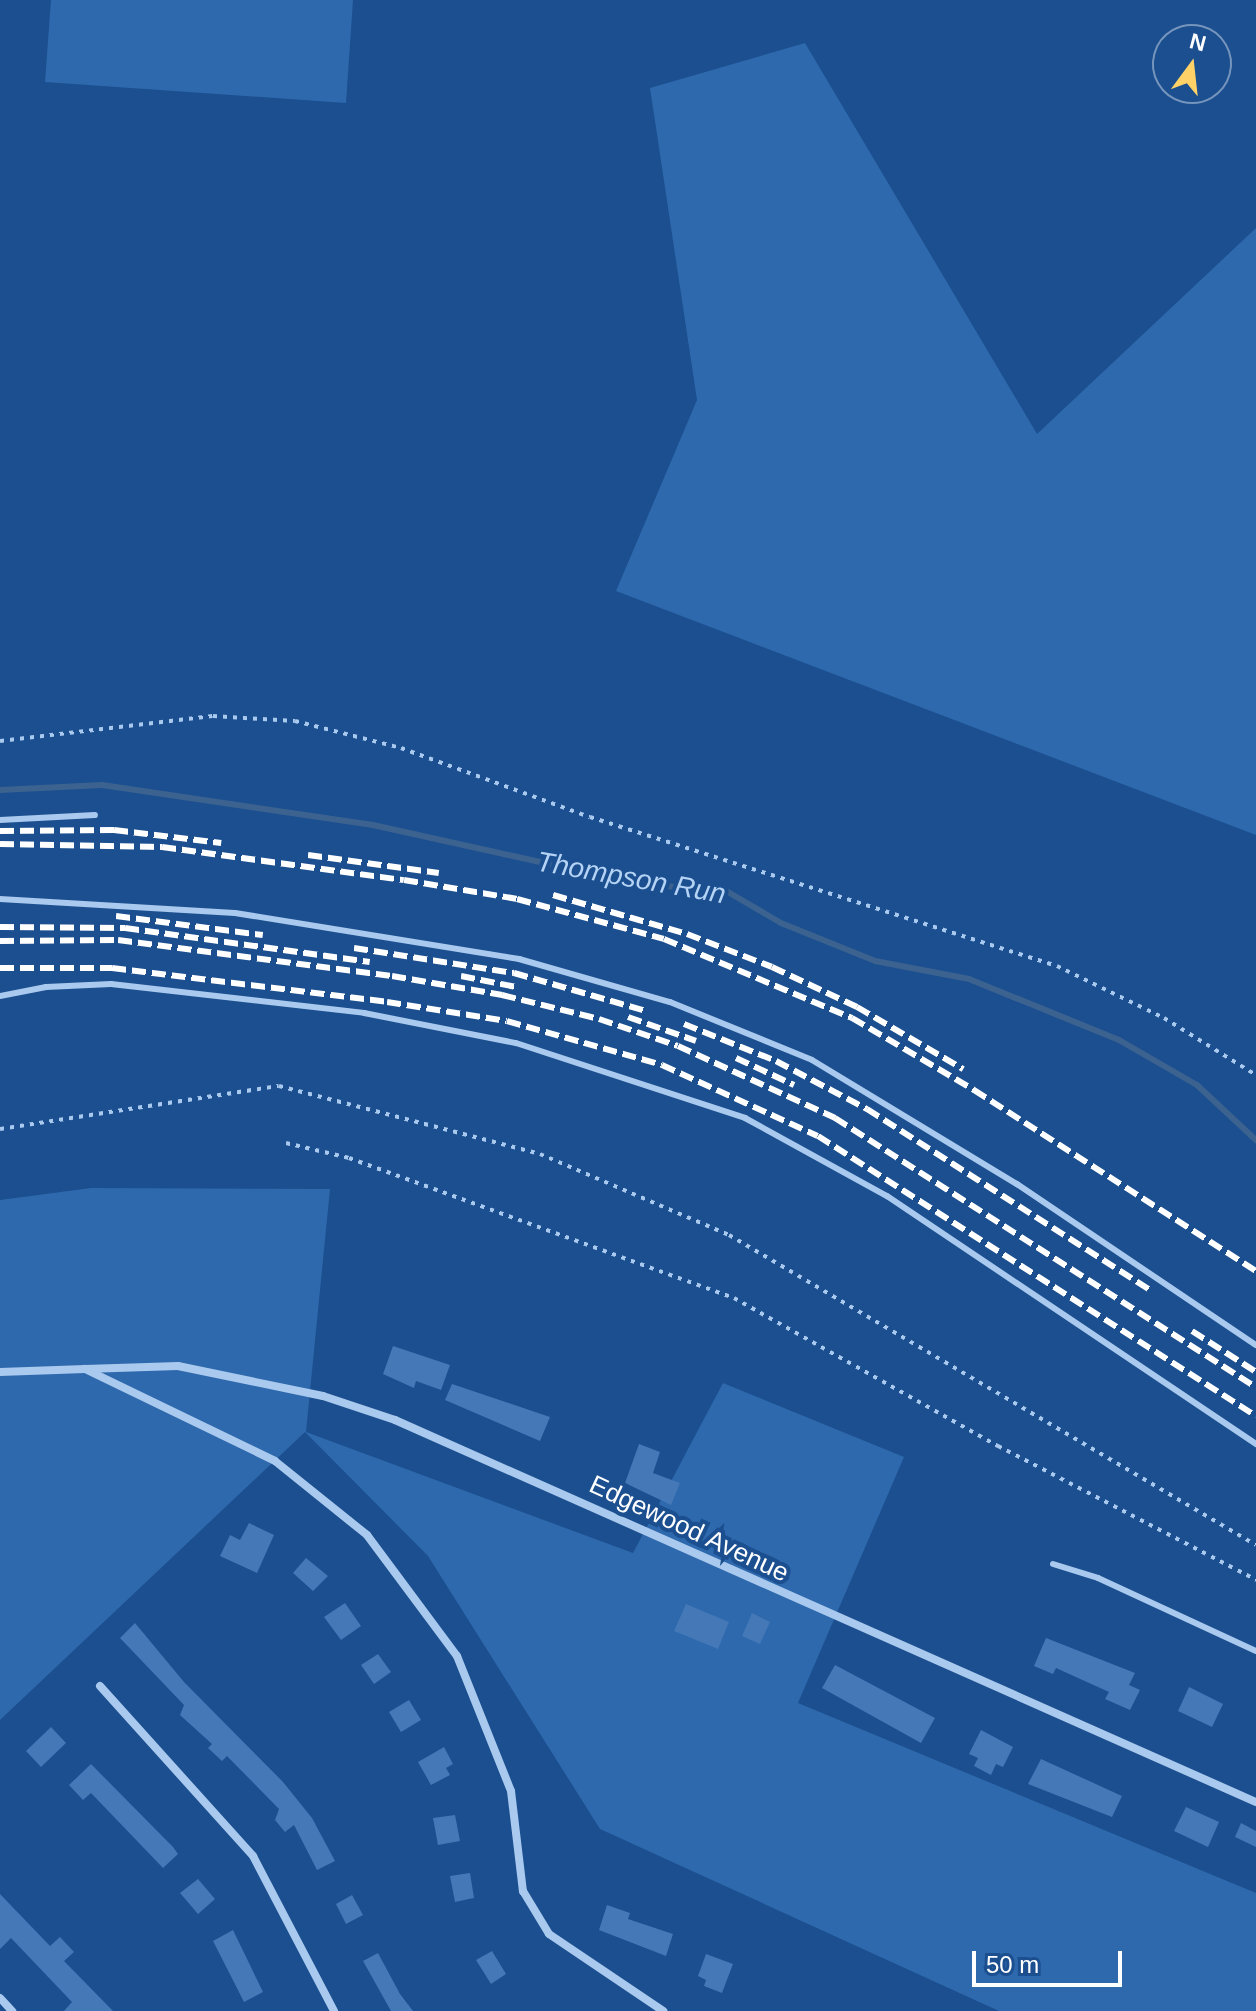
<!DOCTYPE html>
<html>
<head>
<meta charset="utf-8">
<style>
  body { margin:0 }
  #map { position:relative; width:1256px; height:2011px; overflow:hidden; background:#1b4f8f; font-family:Arial,sans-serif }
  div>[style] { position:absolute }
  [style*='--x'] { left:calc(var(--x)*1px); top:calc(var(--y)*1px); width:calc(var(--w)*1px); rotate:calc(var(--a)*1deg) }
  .green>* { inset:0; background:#2e69ad }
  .stream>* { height:6px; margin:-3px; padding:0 3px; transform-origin:3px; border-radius:3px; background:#3c6290 }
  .building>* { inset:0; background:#4478b7 }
  .path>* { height:4px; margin-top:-2px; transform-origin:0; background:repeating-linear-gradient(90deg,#a9c9ee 0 4px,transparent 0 10px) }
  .lane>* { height:6px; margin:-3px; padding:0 3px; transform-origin:3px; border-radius:3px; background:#a9c9ee }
  .street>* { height:8px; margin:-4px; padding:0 4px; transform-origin:4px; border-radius:4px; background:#a9c9ee }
  .rail>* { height:6px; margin-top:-3px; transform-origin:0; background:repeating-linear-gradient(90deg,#fff 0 14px,transparent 0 20px) }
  span { translate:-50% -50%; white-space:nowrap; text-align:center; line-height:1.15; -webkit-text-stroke:8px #1b4f8f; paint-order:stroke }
  .street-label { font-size:26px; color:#fff }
  .water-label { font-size:28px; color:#b5d3f5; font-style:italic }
  .north { position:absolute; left:1152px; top:24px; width:80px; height:80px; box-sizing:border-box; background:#1b4f8f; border:2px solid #7695bc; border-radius:50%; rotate:15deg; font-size:22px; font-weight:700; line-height:32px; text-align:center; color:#fff }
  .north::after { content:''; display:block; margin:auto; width:28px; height:36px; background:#ffd166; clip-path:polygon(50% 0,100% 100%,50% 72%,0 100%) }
  .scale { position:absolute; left:972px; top:1951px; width:150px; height:36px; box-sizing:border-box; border:4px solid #fff; border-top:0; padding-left:10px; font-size:24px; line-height:28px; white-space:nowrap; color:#fff; -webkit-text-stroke:6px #1b4f8f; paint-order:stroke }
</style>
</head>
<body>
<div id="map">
  <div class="green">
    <i style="clip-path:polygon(51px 0,353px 0,346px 103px,45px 82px)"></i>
    <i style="clip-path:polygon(805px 43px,1037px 434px,1256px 228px,1256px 835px,616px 591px,697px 400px,650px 88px)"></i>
    <i style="clip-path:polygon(91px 1188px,330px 1189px,306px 1432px,633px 1553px,723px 1383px,904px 1457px,798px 1703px,1256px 1893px,1256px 2011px,999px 2011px,600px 1829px,428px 1556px,305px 1432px,0 1720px,0 1200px)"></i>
  </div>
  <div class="stream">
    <i style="--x:0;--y:790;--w:102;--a:-2.8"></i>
    <i style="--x:102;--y:785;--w:274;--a:8.4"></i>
    <i style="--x:373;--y:825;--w:268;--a:12.5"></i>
    <i style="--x:635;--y:883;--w:93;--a:5.5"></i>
    <i style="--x:728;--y:892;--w:61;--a:30.3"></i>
    <i style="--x:781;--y:923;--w:101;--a:22"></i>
    <i style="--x:875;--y:961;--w:96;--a:10.8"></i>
    <i style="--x:969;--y:979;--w:162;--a:22.1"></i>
    <i style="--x:1119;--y:1040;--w:90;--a:30"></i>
    <i style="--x:1197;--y:1085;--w:81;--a:43"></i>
  </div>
  <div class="building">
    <i style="clip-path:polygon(393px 1346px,450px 1365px,441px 1390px,416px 1381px,414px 1388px,383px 1374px)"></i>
    <i style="clip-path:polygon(452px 1384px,550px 1417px,540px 1441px,445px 1400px)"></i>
    <i style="clip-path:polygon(639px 1444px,660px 1452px,653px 1473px,680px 1483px,671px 1505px,625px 1483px)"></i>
    <i style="clip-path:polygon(249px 1523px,274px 1535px,257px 1573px,220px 1556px,230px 1535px,240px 1540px)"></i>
    <i style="clip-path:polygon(306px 1558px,328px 1576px,313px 1591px,293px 1573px)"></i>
    <i style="clip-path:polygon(345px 1603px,361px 1626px,341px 1640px,324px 1617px)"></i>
    <i style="clip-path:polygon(686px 1604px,729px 1622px,718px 1649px,674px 1631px)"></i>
    <i style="clip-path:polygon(752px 1613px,770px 1622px,760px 1644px,742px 1636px)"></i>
    <i style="clip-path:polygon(135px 1623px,184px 1682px,283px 1782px,312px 1818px,335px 1861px,317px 1870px,294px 1825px,285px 1832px,275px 1820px,279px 1809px,227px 1756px,222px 1761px,208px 1748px,212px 1744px,180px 1715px,184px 1705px,120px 1638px)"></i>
    <i style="clip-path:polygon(1046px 1638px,1135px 1673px,1129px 1685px,1140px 1690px,1130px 1710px,1105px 1699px,1109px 1692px,1056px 1668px,1053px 1674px,1034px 1666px)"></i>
    <i style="clip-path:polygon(378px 1654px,391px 1672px,374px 1684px,361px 1665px)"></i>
    <i style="clip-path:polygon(835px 1665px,935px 1718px,921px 1743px,822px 1688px)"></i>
    <i style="clip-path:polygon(1189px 1687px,1223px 1704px,1212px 1727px,1178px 1711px)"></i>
    <i style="clip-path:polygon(409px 1700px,421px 1720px,401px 1732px,389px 1712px)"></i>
    <i style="clip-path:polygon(51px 1727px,66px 1743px,41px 1767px,26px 1751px)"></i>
    <i style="clip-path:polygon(981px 1730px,1013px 1747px,1003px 1767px,996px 1764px,991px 1775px,974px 1766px,978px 1758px,969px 1754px)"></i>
    <i style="clip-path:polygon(444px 1747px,453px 1764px,446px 1768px,450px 1775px,431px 1785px,418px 1762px)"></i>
    <i style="clip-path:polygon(1041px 1759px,1122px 1796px,1112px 1817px,1028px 1784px)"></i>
    <i style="clip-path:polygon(91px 1764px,173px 1847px,178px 1854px,163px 1868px,91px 1793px,83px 1800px,69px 1785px)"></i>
    <i style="clip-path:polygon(1186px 1807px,1219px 1822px,1208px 1847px,1174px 1831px)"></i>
    <i style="clip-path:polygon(455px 1815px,460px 1841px,438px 1845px,433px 1818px)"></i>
    <i style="clip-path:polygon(1241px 1823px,1256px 1831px,1256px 1847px,1235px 1837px)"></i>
    <i style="clip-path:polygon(470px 1873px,474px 1898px,455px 1902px,450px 1876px)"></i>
    <i style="clip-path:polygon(198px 1879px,215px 1899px,198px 1914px,180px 1893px)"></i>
    <i style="clip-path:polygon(0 1894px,50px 1946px,60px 1937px,74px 1952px,64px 1961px,113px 2011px,64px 2011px,72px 2002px,11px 1938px,0 1949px)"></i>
    <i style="clip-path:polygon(352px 1895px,363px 1915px,346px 1924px,336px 1904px)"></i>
    <i style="clip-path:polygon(607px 1905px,630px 1913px,628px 1919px,673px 1934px,666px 1956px,599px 1930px)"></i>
    <i style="clip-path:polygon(233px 1930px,263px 1992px,244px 2002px,213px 1941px)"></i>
    <i style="clip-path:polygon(492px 1951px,506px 1974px,491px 1984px,476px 1960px)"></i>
    <i style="clip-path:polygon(378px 1953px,400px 1994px,413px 2011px,391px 2011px,363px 1961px)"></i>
    <i style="clip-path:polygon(706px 1954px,733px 1964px,722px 1993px,704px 1986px,706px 1980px,698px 1976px)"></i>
  </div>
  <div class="path">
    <i style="--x:0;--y:741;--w:214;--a:-6.7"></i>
    <i style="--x:213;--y:716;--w:82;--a:3.5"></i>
    <i style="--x:295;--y:721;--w:109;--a:14.3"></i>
    <i style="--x:401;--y:748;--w:201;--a:20.1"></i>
    <i style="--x:590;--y:817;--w:490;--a:17.7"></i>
    <i style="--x:1057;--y:966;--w:119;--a:25.9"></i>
    <i style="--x:1164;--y:1018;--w:108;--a:31.8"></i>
    <i style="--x:0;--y:1129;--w:282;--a:-8.8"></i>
    <i style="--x:279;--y:1086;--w:270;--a:14.6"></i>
    <i style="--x:540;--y:1154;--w:206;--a:23.2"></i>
    <i style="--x:729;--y:1235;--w:611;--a:30.47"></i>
    <i style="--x:286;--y:1143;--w:65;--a:13.4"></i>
    <i style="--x:349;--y:1158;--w:410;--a:20"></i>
    <i style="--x:734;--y:1298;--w:303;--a:29.3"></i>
    <i style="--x:998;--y:1446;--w:291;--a:27.4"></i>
  </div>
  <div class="lane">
    <i style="--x:0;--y:820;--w:95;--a:-3"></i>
    <i style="--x:0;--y:899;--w:235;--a:3.4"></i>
    <i style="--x:235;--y:913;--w:288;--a:9.2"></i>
    <i style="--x:519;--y:959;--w:157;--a:15.9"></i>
    <i style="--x:670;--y:1002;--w:153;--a:22.2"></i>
    <i style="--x:812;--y:1060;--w:240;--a:31.2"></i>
    <i style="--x:1017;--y:1184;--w:288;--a:34"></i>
    <i style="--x:0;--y:996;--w:47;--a:-11.1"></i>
    <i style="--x:46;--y:987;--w:65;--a:-2.6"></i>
    <i style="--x:111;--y:984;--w:255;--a:6.5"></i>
    <i style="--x:364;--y:1013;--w:155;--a:11.2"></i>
    <i style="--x:516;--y:1043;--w:241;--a:18.1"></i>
    <i style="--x:745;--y:1118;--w:162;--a:28.8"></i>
    <i style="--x:887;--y:1196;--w:445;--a:33.9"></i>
    <i style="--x:1053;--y:1564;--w:47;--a:17.3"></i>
    <i style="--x:1098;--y:1578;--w:174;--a:24.8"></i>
  </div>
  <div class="street">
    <i style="--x:85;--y:1369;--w:93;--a:-1.8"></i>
    <i style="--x:178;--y:1366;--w:148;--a:11.7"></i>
    <i style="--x:323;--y:1396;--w:76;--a:18.4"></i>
    <i style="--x:395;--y:1420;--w:942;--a:23.93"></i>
    <i style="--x:0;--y:1372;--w:85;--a:-2"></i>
    <i style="--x:85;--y:1369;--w:211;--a:25.8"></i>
    <i style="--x:275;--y:1461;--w:118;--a:38.8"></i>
    <i style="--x:367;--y:1535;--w:151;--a:53.4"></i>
    <i style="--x:457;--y:1656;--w:145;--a:68.2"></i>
    <i style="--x:511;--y:1791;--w:101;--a:83.2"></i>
    <i style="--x:523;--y:1891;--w:50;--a:58.8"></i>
    <i style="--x:549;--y:1934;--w:138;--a:34"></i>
    <i style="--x:100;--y:1686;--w:229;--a:48"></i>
    <i style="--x:253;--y:1856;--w:175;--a:62.4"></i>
    <i style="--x:0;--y:1998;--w:18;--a:47"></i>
  </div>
  <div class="rail">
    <i style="--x:0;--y:831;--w:114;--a:-0.5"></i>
    <i style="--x:114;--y:830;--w:108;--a:6.9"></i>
    <i style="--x:0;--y:844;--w:162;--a:1.1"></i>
    <i style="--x:162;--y:847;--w:244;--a:7.8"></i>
    <i style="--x:404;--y:880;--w:115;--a:9.5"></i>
    <i style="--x:517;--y:899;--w:152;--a:15.2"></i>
    <i style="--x:664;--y:939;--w:204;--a:22.8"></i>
    <i style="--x:852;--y:1018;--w:142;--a:30.5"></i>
    <i style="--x:974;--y:1090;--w:335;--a:32.7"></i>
    <i style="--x:308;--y:855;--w:132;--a:7.8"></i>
    <i style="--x:553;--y:895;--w:140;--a:16.2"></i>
    <i style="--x:687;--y:934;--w:91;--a:21.2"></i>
    <i style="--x:772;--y:967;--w:94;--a:25.2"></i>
    <i style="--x:857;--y:1007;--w:123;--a:30.3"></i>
    <i style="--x:116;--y:916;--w:148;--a:7.4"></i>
    <i style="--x:0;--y:927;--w:125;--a:0.5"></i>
    <i style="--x:125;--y:928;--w:247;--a:7.9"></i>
    <i style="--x:0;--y:941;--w:118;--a:-0.5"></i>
    <i style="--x:118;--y:940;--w:276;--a:7.5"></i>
    <i style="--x:392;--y:976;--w:112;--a:9.8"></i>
    <i style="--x:502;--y:995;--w:100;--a:13.9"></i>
    <i style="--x:599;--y:1019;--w:83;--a:18.9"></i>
    <i style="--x:678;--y:1046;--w:173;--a:24.6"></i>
    <i style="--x:835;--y:1118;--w:500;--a:32.6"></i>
    <i style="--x:354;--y:948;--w:162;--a:8.9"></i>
    <i style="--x:514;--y:973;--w:137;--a:16.1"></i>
    <i style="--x:0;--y:968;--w:112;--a:0"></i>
    <i style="--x:112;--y:968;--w:277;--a:7"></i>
    <i style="--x:387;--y:1002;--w:121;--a:9"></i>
    <i style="--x:507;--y:1021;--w:161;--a:15.8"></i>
    <i style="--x:662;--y:1065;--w:171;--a:24.5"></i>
    <i style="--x:818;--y:1136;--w:520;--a:32.59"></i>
    <i style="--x:461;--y:976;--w:56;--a:11.3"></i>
    <i style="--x:628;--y:1017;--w:72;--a:19.4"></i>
    <i style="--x:684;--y:1024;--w:99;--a:21.9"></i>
    <i style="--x:776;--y:1061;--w:103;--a:27.8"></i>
    <i style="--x:867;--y:1109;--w:335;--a:32.6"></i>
    <i style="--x:736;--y:1058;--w:64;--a:25"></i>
    <i style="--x:1192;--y:1331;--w:76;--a:32.6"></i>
  </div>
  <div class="street-label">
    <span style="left:689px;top:1529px;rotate:25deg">Edgewood Avenue</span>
  </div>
  <div class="water-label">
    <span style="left:631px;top:878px;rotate:10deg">Thompson Run</span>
  </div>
  <div class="north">N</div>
  <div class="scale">50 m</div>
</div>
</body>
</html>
